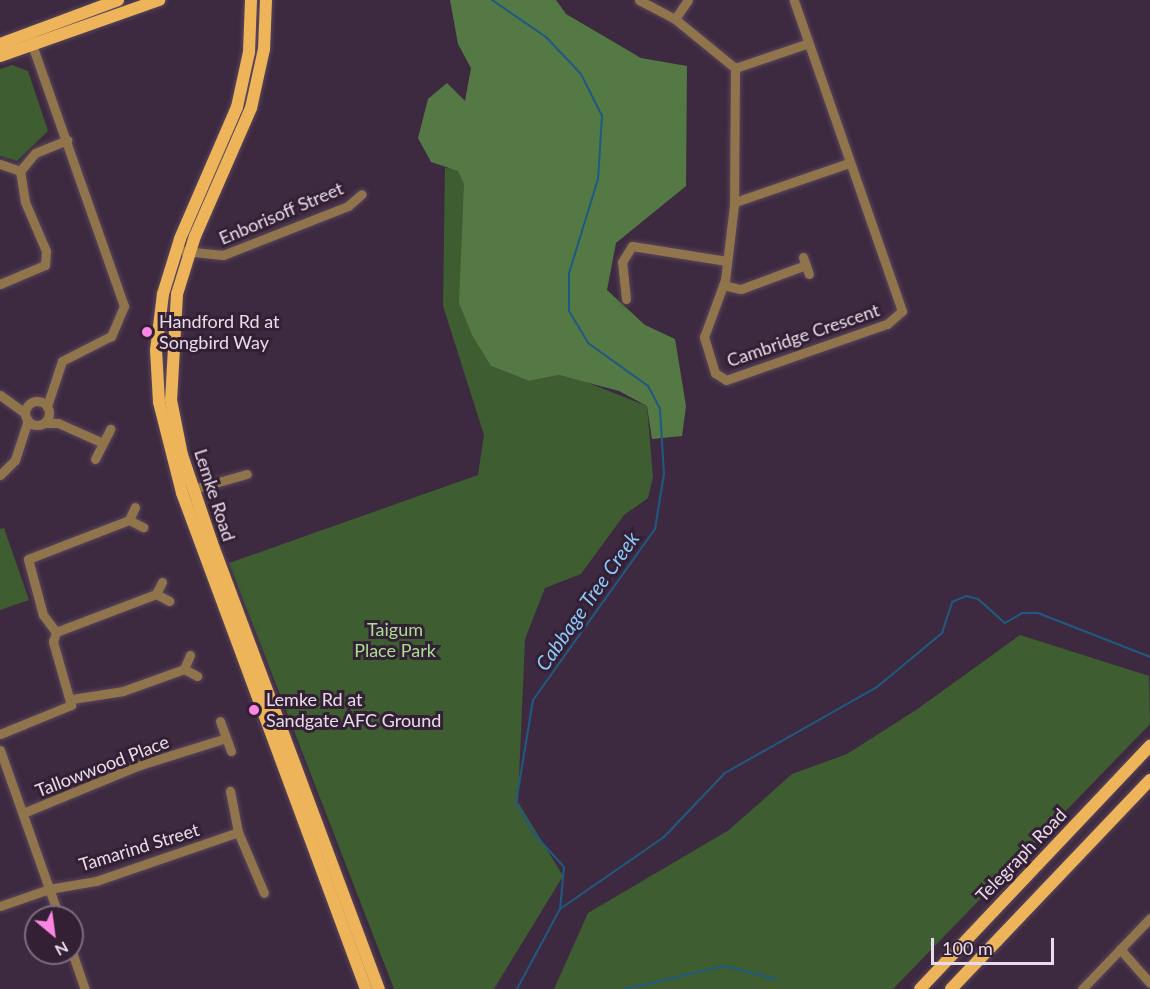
<!DOCTYPE html>
<html>
<head>
<meta charset="utf-8">
<style>
  body { margin:0 }
  #map { position:relative; width:1150px; height:989px; overflow:hidden; background:#3e2a40; font-family:Lato,sans-serif }
  div>[style] { position:absolute }
  [style*='--x'] { left:calc(var(--x)*1px); top:calc(var(--y)*1px); width:calc(var(--w)*1px); rotate:calc(var(--a)*1deg) }
  .green>* { inset:0; background:#3e5d30 }
  .forest>* { inset:0; background:#547944 }
  .stream>* { height:2px; margin:-1px; padding:0 1px; transform-origin:1px; border-radius:1px; background:#1f5a82 }
  .roads { filter:drop-shadow(0 0 2px #59465b) drop-shadow(0 0 2px #59465b) }
  .minor>* { height:9px; margin:-4.5px; padding:0 4.5px; transform-origin:4.5px; border-radius:4.5px; background:#90744b }
  .minor>.ring { margin:-4.5px; padding:0; box-sizing:content-box; background:none; border:9px solid #90744b; border-radius:50% }
  .major>* { height:12px; margin:-6px; padding:0 6px; transform-origin:6px; border-radius:6px; background:#eeb459 }
  .dots>* { width:16px; height:16px; translate:-50% -50%; box-sizing:border-box; border:3px solid #332035; border-radius:50% }
  span { translate:-50% -50%; white-space:nowrap; text-align:center; line-height:1.15; -webkit-text-stroke:6px #332035; paint-order:stroke }
  .street-label { font-size:18px; color:#e9dcea }
  .poi-label { font-size:18px; color:#e9dcea }
  .left { translate:0 -50%; text-align:left }
  .park-label { font-size:18px; color:#a8df91 }
  .water-label { font-size:20px; color:#8bcafc; font-style:italic }
  .north { position:absolute; left:24px; top:905px; width:60px; height:60px; box-sizing:border-box; background:#332035; border:2px solid #7c6b7d; border-radius:50%; rotate:151deg; font-size:16px; font-weight:700; line-height:24px; text-align:center; color:#e9dcea }
  .north::after { content:''; display:block; margin:auto; width:21px; height:27px; background:#fd86e2; clip-path:polygon(50% 0,100% 100%,50% 72%,0 100%) }
  .scale { position:absolute; left:931px; top:938px; width:123px; height:27px; box-sizing:border-box; border:3px solid #e9dcea; border-top:0; padding-left:8px; font-size:18px; line-height:21px; white-space:nowrap; color:#e9dcea; -webkit-text-stroke:4px #332035; paint-order:stroke }
</style>
</head>
<body>
<div id="map">
  <div class="green">
    <i style="clip-path:polygon(12px 65px,28px 71px,48px 131px,17px 161px,0 156px,0 69px)"></i>
    <i style="clip-path:polygon(445px 168px,483px 171px,491px 366px,529px 381px,559px 375px,586px 382px,647px 406px,653px 477px,648px 498px,624px 515px,581px 574px,545px 588px,525px 639px,518px 802px,563px 876px,494px 989px,394px 989px,229px 563px,478px 475px,484px 435px,443px 306px)"></i>
    <i style="clip-path:polygon(4px 528px,29px 600px,0 610px,0 529px)"></i>
    <i style="clip-path:polygon(1020px 635px,1149px 676px,1150px 724px,893px 989px,554px 989px,588px 913px,729px 830px,792px 774px,847px 754px,916px 710px)"></i>
  </div>
  <div class="forest">
    <i style="clip-path:polygon(450px 0,556px 0,566px 14px,641px 58px,687px 66px,686px 186px,616px 243px,607px 290px,645px 325px,675px 339px,686px 406px,682px 436px,652px 439px,647px 406px,619px 391px,559px 375px,529px 381px,491px 366px,472px 335px,459px 303px,464px 184px,458px 171px,431px 162px,418px 138px,428px 99px,447px 83px,465px 101px,471px 68px,458px 44px)"></i>
  </div>
  <div class="stream">
    <i style="--x:492;--y:0;--w:65;--a:34.4"></i>
    <i style="--x:546;--y:37;--w:51;--a:46.6"></i>
    <i style="--x:581;--y:74;--w:47;--a:63.4"></i>
    <i style="--x:602;--y:116;--w:63;--a:93.6"></i>
    <i style="--x:598;--y:179;--w:98;--a:107.1"></i>
    <i style="--x:569;--y:273;--w:38;--a:90"></i>
    <i style="--x:569;--y:311;--w:37;--a:59"></i>
    <i style="--x:588;--y:343;--w:74;--a:35.6"></i>
    <i style="--x:648;--y:386;--w:26;--a:62"></i>
    <i style="--x:660;--y:409;--w:65;--a:86.5"></i>
    <i style="--x:664;--y:474;--w:56;--a:99.3"></i>
    <i style="--x:655;--y:529;--w:210;--a:125.5"></i>
    <i style="--x:533;--y:700;--w:104;--a:99.4"></i>
    <i style="--x:516;--y:803;--w:37;--a:59"></i>
    <i style="--x:535;--y:835;--w:43;--a:47.8"></i>
    <i style="--x:564;--y:867;--w:42;--a:95.4"></i>
    <i style="--x:560;--y:909;--w:91;--a:118.3"></i>
    <i style="--x:560;--y:909;--w:126;--a:-34.7"></i>
    <i style="--x:664;--y:837;--w:88;--a:-46.4"></i>
    <i style="--x:725;--y:773;--w:175;--a:-29.5"></i>
    <i style="--x:877;--y:687;--w:85;--a:-39.7"></i>
    <i style="--x:942;--y:633;--w:33;--a:-72"></i>
    <i style="--x:952;--y:602;--w:15;--a:-23"></i>
    <i style="--x:966;--y:596;--w:12;--a:14"></i>
    <i style="--x:978;--y:599;--w:36;--a:42"></i>
    <i style="--x:1005;--y:623;--w:20;--a:-30"></i>
    <i style="--x:1022;--y:613;--w:16;--a:0"></i>
    <i style="--x:1038;--y:613;--w:120;--a:21.4"></i>
    <i style="--x:625;--y:989;--w:103;--a:-13"></i>
    <i style="--x:725;--y:966;--w:53;--a:14.3"></i>
  </div>
  <div class="roads">
    <div class="minor">
      <i style="--x:639;--y:0;--w:41;--a:27.8"></i>
      <i style="--x:675;--y:19;--w:77;--a:39.2"></i>
      <i style="--x:735;--y:68;--w:137;--a:90.4"></i>
      <i style="--x:734;--y:205;--w:76;--a:96.8"></i>
      <i style="--x:725;--y:280;--w:61;--a:110.2"></i>
      <i style="--x:704;--y:337;--w:38;--a:73"></i>
      <i style="--x:715;--y:373;--w:13;--a:32"></i>
      <i style="--x:726;--y:380;--w:170;--a:-19.2"></i>
      <i style="--x:887;--y:324;--w:20;--a:-41"></i>
      <i style="--x:902;--y:311;--w:329;--a:-109.2"></i>
      <i style="--x:675;--y:19;--w:23;--a:-56"></i>
      <i style="--x:30;--y:39;--w:283;--a:70.6"></i>
      <i style="--x:124;--y:306;--w:33;--a:113"></i>
      <i style="--x:111;--y:336;--w:55;--a:153"></i>
      <i style="--x:62;--y:361;--w:47;--a:108.4"></i>
      <i style="--x:735;--y:68;--w:75;--a:-18.7"></i>
      <i style="--x:0;--y:164;--w:21;--a:19"></i>
      <i style="--x:735;--y:202;--w:120;--a:-18.9"></i>
      <i style="--x:184;--y:251;--w:39;--a:6"></i>
      <i style="--x:223;--y:255;--w:134;--a:-21.4"></i>
      <i style="--x:348;--y:206;--w:18;--a:-41"></i>
      <i style="--x:803;--y:257;--w:18;--a:71"></i>
      <i style="--x:0;--y:284;--w:49;--a:-22.9"></i>
      <i style="--x:45;--y:265;--w:14;--a:-86"></i>
      <i style="--x:46;--y:251;--w:53;--a:-113.2"></i>
      <i style="--x:25;--y:202;--w:31;--a:-99"></i>
      <i style="--x:20;--y:171;--w:23;--a:-50"></i>
      <i style="--x:35;--y:153;--w:35;--a:-22"></i>
      <i style="--x:723;--y:285;--w:18;--a:13"></i>
      <i style="--x:741;--y:289;--w:69;--a:-20.3"></i>
      <i style="--x:626;--y:299;--w:37;--a:-96"></i>
      <i style="--x:622;--y:262;--w:19;--a:-58"></i>
      <i style="--x:632;--y:246;--w:96;--a:9"></i>
      <i style="--x:0;--y:395;--w:31;--a:36"></i>
      <i class="ring" style="left:25px;top:401px;width:15px;height:15px"></i>
      <i style="--x:45;--y:423;--w:13;--a:0"></i>
      <i style="--x:58;--y:423;--w:49;--a:24"></i>
      <i style="--x:95;--y:459;--w:34;--a:-63"></i>
      <i style="--x:0;--y:475;--w:21;--a:-45"></i>
      <i style="--x:15;--y:460;--w:42;--a:-72"></i>
      <i style="--x:190;--y:490;--w:59;--a:-15.7"></i>
      <i style="--x:135;--y:507;--w:14;--a:115"></i>
      <i style="--x:129;--y:520;--w:16;--a:27"></i>
      <i style="--x:162;--y:582;--w:13;--a:117"></i>
      <i style="--x:156;--y:594;--w:15;--a:28"></i>
      <i style="--x:56;--y:632;--w:21;--a:-127"></i>
      <i style="--x:43;--y:615;--w:58;--a:-105"></i>
      <i style="--x:28;--y:559;--w:108;--a:-21.1"></i>
      <i style="--x:190;--y:655;--w:15;--a:113"></i>
      <i style="--x:184;--y:669;--w:15;--a:28"></i>
      <i style="--x:72;--y:699;--w:52;--a:-8.9"></i>
      <i style="--x:123;--y:691;--w:65;--a:-19.8"></i>
      <i style="--x:220;--y:721;--w:32;--a:70"></i>
      <i style="--x:0;--y:734;--w:77;--a:-22.2"></i>
      <i style="--x:71;--y:705;--w:66;--a:-105.9"></i>
      <i style="--x:53;--y:642;--w:10;--a:-73"></i>
      <i style="--x:56;--y:632;--w:107;--a:-20.8"></i>
      <i style="--x:0;--y:750;--w:177;--a:70.5"></i>
      <i style="--x:23;--y:813;--w:126;--a:-22.3"></i>
      <i style="--x:140;--y:765;--w:90;--a:-17.4"></i>
      <i style="--x:238;--y:832;--w:66;--a:66.9"></i>
      <i style="--x:0;--y:906;--w:52;--a:-19.1"></i>
      <i style="--x:49;--y:889;--w:48;--a:-9.7"></i>
      <i style="--x:96;--y:881;--w:150;--a:-19"></i>
      <i style="--x:238;--y:832;--w:42;--a:-101"></i>
      <i style="--x:1120;--y:949;--w:45;--a:48.6"></i>
      <i style="--x:72;--y:952;--w:39;--a:71"></i>
      <i style="--x:1082;--y:989;--w:98;--a:-46.2"></i>
    </div>
    <div class="major">
      <i style="--x:251;--y:0;--w:52;--a:92.2"></i>
      <i style="--x:249;--y:52;--w:56;--a:102.3"></i>
      <i style="--x:237;--y:107;--w:144;--a:113.4"></i>
      <i style="--x:180;--y:239;--w:58;--a:107.2"></i>
      <i style="--x:163;--y:294;--w:56;--a:97.1"></i>
      <i style="--x:156;--y:350;--w:52;--a:86.7"></i>
      <i style="--x:159;--y:402;--w:94;--a:75.8"></i>
      <i style="--x:182;--y:493;--w:529;--a:69.65"></i>
      <i style="--x:266;--y:0;--w:49;--a:92.3"></i>
      <i style="--x:264;--y:49;--w:60;--a:102.4"></i>
      <i style="--x:251;--y:108;--w:140;--a:113.6"></i>
      <i style="--x:195;--y:236;--w:61;--a:107.2"></i>
      <i style="--x:177;--y:294;--w:106;--a:93.2"></i>
      <i style="--x:171;--y:400;--w:56;--a:78.7"></i>
      <i style="--x:182;--y:455;--w:93;--a:71.2"></i>
      <i style="--x:212;--y:543;--w:476;--a:69.5"></i>
      <i style="--x:0;--y:44;--w:126;--a:-20.4"></i>
      <i style="--x:0;--y:56;--w:169;--a:-19.4"></i>
      <i style="--x:920;--y:989;--w:335;--a:-46.6"></i>
      <i style="--x:951;--y:989;--w:289;--a:-46.4"></i>
    </div>
  </div>
  <div class="dots">
    <i style="left:147px;top:332px;background:#fd86e2"></i>
    <i style="left:254px;top:710px;background:#fd86e2"></i>
  </div>
  <div class="street-label">
    <span style="left:281px;top:213px;rotate:-23deg">Enborisoff Street</span>
    <span style="left:803px;top:335px;rotate:-19deg">Cambridge Crescent</span>
    <span style="left:215px;top:495px;rotate:72deg">Lemke Road</span>
    <span style="left:102px;top:766px;rotate:-21deg">Tallowwood Place</span>
    <span style="left:139px;top:847px;rotate:-17deg">Tamarind Street</span>
    <span style="left:1021px;top:855px;rotate:-46deg">Telegraph Road</span>
  </div>
  <div class="poi-label">
    <span class="left" style="left:159px;top:332px">Handford Rd at<br>Songbird Way</span>
    <span class="left" style="left:266px;top:710px">Lemke Rd at<br>Sandgate AFC Ground</span>
  </div>
  <div class="park-label">
    <span style="left:395px;top:640px">Taigum<br>Place Park</span>
  </div>
  <div class="water-label">
    <span style="left:587px;top:601px;rotate:-55deg">Cabbage Tree Creek</span>
  </div>
  <div class="north">N</div>
  <div class="scale">100 m</div>
</div>
</body>
</html>
